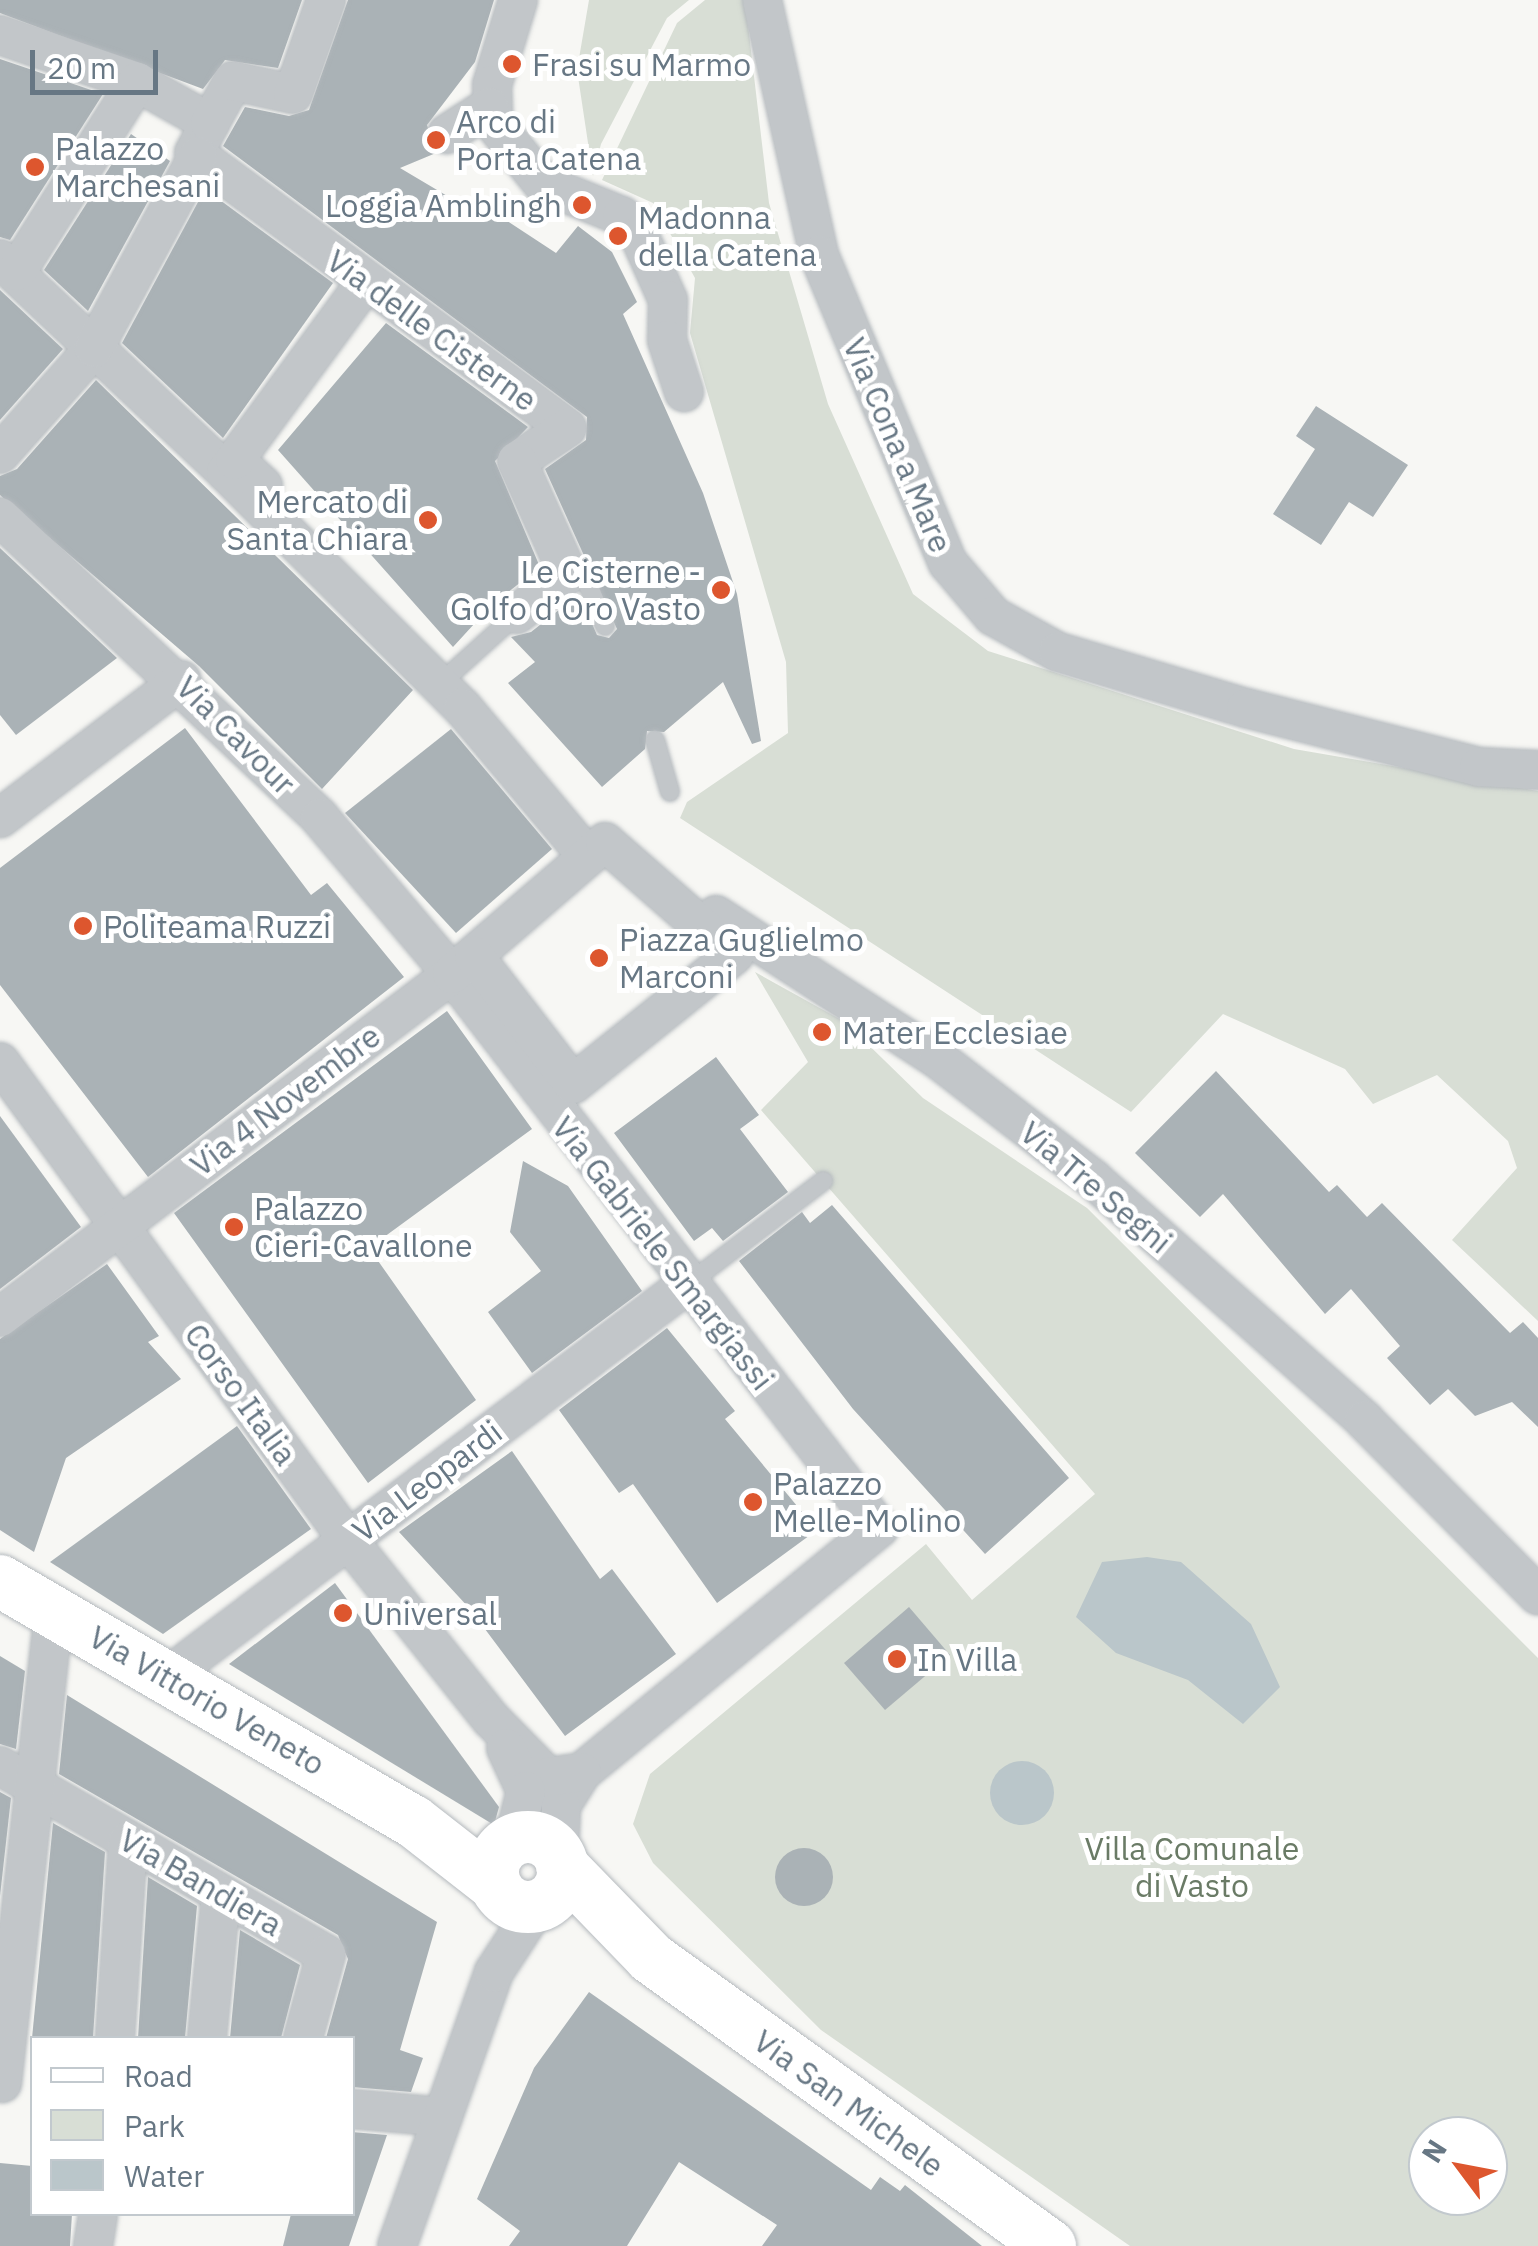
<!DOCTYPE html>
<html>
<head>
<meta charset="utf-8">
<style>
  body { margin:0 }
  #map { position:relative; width:1538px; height:2246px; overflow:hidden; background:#f7f7f4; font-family:"IBM Plex Sans",sans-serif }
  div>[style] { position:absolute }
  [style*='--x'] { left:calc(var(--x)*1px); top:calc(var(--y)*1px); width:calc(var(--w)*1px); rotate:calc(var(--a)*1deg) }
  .green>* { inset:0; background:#d8ded5 }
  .water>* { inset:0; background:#bac6ca }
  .round { border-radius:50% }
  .building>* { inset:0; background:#aab2b6 }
  .roads { filter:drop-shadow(0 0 2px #b5babe) drop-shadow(0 0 2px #b5babe) }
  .lane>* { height:18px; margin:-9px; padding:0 9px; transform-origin:9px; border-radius:9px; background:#c2c6c9 }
  .street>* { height:38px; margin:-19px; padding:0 19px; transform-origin:19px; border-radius:19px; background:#c2c6c9 }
  .secondary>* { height:52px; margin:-26px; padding:0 26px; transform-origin:26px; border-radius:26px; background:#fff }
  .secondary>.ring { margin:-26px; padding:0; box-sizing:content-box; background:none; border:52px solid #fff; border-radius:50% }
  .dots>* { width:28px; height:28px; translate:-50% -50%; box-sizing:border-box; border:5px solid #fff; border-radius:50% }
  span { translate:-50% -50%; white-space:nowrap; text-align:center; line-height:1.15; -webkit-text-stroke:10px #fff; paint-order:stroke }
  .poi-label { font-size:32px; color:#677784 }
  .left { translate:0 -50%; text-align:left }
  .right { translate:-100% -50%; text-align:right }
  .street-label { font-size:32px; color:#677784 }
  .park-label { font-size:32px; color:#6a7b66 }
  .legend { position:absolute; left:30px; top:2036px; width:325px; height:180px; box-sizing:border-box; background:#fff; border:2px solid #c2c9ce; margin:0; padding:12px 18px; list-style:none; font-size:30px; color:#677784 }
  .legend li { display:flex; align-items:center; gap:20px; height:50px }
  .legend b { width:50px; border:2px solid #c2c9ce }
  .north { position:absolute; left:1408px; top:2116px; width:100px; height:100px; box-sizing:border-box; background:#fff; border:2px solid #c2c9ce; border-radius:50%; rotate:302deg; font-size:28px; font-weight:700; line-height:40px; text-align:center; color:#677784 }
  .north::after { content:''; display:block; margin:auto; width:35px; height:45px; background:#dd562e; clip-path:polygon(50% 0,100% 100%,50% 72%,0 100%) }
  .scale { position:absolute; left:30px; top:50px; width:128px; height:45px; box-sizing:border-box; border:5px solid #677784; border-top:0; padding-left:12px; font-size:30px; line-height:35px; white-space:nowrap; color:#677784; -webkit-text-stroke:8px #fff; paint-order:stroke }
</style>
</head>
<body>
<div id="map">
  <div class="green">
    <i style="clip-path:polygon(589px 0,689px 0,667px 18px,601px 144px,593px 176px,577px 70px)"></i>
    <i style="clip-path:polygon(705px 0,745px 0,769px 203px,828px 404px,913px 594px,988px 651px,1294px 749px,1538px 791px,1538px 1321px,1452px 1240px,1517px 1168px,1508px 1141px,1437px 1075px,1373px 1104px,1345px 1069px,1223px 1014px,1131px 1112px,680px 818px,687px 802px,788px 733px,786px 662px,690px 333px,695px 278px,653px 203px,602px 180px,677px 23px)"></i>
    <i style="clip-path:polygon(evenodd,755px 972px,845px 1022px,923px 1098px,1087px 1208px,1538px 1658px,1538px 2246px,1130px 2246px,821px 2030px,653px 1863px,633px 1824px,650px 1774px,926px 1544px,972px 1600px,1095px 1494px,761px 1110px,808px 1062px,755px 972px,1428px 2136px,1488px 2136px,1488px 2196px,1428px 2196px,1428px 2136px)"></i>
  </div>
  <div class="water">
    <i style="clip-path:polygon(1147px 1557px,1181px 1562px,1251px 1624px,1280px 1687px,1243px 1724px,1188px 1680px,1116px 1653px,1076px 1617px,1102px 1562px)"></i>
    <i class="round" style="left:990px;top:1761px;width:64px;height:64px"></i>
  </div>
  <div class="building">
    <i style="clip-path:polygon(0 0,302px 0,278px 68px,225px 60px,203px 89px,0 13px)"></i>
    <i style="clip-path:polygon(348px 0,494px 0,475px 62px,427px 125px,436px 153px,400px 168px,486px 219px,492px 211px,556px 253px,578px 226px,612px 252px,637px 302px,623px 314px,703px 493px,737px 594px,761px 741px,752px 744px,723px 682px,664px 732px,647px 731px,645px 749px,602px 787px,508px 683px,535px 662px,511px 637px,531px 632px,579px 594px,597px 635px,609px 638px,617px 629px,545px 469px,586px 440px,587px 417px,223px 146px,245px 107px,289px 116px,309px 110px)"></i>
    <i style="clip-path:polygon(0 59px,103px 94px,10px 240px,0 237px)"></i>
    <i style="clip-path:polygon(131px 134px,170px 161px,88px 311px,44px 270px)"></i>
    <i style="clip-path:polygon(205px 189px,333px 283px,223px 438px,122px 343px)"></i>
    <i style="clip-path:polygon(0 290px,63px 349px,0 420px)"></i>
    <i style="clip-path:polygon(386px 323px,528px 427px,495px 461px,540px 567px,502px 597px,495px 617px,486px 611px,453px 647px,278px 450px)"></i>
    <i style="clip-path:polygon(96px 380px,413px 690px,322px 789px,199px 666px,0 495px,0 476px,17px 469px)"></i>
    <i style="clip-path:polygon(1316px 406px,1408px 465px,1373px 517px,1349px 502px,1321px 545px,1273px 514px,1315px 449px,1296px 436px)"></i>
    <i style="clip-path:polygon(0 548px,117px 658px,16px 735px,0 715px)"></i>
    <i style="clip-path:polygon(185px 728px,311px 895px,327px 883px,404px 977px,148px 1177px,0 985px,0 868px)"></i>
    <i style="clip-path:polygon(451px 729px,552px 849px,456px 933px,345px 813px)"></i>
    <i style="clip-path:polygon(447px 1011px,532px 1129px,369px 1248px,476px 1400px,368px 1483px,174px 1213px)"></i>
    <i style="clip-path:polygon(716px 1057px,759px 1115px,740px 1129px,788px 1192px,723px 1241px,712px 1228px,694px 1241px,614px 1133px)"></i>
    <i style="clip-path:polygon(1216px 1071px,1329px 1192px,1337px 1185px,1367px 1217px,1382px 1203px,1510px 1333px,1523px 1322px,1538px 1338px,1538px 1427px,1512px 1402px,1475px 1416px,1448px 1389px,1430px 1405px,1387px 1358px,1400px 1346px,1351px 1289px,1325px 1314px,1223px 1194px,1200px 1217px,1135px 1153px)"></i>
    <i style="clip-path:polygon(0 1116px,81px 1227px,0 1289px)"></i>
    <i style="clip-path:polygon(523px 1161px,568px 1186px,642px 1291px,532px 1373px,488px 1312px,541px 1271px,510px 1232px)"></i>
    <i style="clip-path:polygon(832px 1205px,1069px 1478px,985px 1554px,853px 1409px,739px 1261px,802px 1212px,810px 1223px)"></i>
    <i style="clip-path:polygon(107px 1264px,159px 1336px,148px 1342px,181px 1379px,66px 1458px,34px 1552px,0 1530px,0 1339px)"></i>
    <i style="clip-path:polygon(667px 1328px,735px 1411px,725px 1419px,817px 1530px,717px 1603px,633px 1484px,619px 1493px,559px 1410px)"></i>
    <i style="clip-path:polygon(237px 1426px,311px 1529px,163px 1634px,50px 1562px)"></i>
    <i style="clip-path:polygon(512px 1451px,600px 1579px,612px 1569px,676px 1654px,565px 1736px,470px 1609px,399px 1532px)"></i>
    <i style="clip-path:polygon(335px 1583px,499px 1807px,494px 1825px,229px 1664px)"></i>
    <i style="clip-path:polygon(909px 1607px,950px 1655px,885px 1710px,844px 1663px)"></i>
    <i style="clip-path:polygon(0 1656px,25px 1671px,16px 1749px,0 1744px)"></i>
    <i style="clip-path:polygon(67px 1695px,437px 1922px,400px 2050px,423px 2058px,411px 2092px,352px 2087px,352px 2038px,326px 2038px,348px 1959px,338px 1935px,59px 1774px)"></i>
    <i style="clip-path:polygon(0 1792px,11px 1798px,0 1896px)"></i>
    <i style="clip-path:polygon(53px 1823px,105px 1852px,93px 2038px,32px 2038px)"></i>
    <i class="round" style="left:775px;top:1848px;width:58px;height:58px"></i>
    <i style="clip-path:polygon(148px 1877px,197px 1906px,185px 2038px,138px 2038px)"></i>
    <i style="clip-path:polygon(240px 1930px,300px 1965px,281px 2038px,230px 2038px)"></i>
    <i style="clip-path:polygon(589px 1992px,871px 2190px,880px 2177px,900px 2191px,905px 2185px,982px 2246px,762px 2246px,777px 2225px,679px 2162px,627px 2246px,509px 2246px,520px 2231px,477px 2199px,534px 2068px)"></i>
    <i style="clip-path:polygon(352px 2132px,387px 2135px,349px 2246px,283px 2246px,291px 2214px,352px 2214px)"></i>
    <i style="clip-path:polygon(0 2163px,32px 2166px,32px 2214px,72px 2214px,70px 2246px,0 2246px)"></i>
  </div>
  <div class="roads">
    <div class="lane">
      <i style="--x:568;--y:574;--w:17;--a:10"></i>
      <i style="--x:585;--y:577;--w:53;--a:67.8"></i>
      <i style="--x:454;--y:671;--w:85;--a:-42.1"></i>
      <i style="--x:655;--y:740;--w:54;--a:73.9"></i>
      <i style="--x:688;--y:1284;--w:170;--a:-37.3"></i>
    </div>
    <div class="street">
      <i style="--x:518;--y:0;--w:89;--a:107"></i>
      <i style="--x:492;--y:85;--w:37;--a:88"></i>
      <i style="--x:493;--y:122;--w:80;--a:51.1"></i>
      <i style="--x:543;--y:184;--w:85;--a:22.1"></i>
      <i style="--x:622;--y:216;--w:25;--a:48"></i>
      <i style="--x:639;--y:235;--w:71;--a:66"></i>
      <i style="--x:668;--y:300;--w:40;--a:91.4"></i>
      <i style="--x:667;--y:340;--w:55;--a:71.9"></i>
      <i style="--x:762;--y:0;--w:261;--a:77.4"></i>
      <i style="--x:819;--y:255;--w:334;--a:67.3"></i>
      <i style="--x:948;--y:563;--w:70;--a:49.7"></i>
      <i style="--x:993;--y:616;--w:74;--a:29"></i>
      <i style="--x:1058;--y:652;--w:196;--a:16.6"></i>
      <i style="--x:1246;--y:708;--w:240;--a:14.2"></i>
      <i style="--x:1479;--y:767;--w:59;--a:2.9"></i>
      <i style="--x:0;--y:35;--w:145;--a:18.9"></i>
      <i style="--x:137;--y:82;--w:84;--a:29.3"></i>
      <i style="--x:210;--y:123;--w:34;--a:118"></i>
      <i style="--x:194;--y:153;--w:463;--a:36.4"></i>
      <i style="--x:567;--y:428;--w:60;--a:146.6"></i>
      <i style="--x:517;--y:461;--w:124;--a:65.7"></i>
      <i style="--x:568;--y:574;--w:65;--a:141.9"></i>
      <i style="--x:210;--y:123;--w:48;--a:-61.3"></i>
      <i style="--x:233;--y:81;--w:61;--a:12.2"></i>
      <i style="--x:293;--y:94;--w:100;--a:-70.7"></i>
      <i style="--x:447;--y:134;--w:50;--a:-32.7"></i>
      <i style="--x:0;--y:259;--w:311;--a:43.3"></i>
      <i style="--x:226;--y:472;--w:15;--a:-53"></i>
      <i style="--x:17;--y:271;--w:224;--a:-57.6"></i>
      <i style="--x:0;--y:454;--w:142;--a:-48.4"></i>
      <i style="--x:94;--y:348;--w:218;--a:-61.6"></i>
      <i style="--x:226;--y:472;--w:334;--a:44.9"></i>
      <i style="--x:463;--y:708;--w:194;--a:50"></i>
      <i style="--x:263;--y:486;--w:38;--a:-137"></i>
      <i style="--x:235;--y:460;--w:220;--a:-53.7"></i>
      <i style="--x:0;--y:517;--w:439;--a:43.2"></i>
      <i style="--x:320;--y:818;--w:204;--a:49.8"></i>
      <i style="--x:452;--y:974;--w:699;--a:52.38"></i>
      <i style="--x:879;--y:1528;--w:384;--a:140.6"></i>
      <i style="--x:582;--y:1772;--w:40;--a:122"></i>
      <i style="--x:561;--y:1806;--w:49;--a:92.3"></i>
      <i style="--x:0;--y:818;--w:228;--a:-37.2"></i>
      <i style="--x:716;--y:915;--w:265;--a:33"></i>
      <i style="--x:938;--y:1059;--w:196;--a:37.7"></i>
      <i style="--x:1093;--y:1179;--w:363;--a:41.6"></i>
      <i style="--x:1364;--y:1420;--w:247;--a:45.2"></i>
      <i style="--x:0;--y:1062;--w:591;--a:53.94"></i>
      <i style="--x:348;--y:1540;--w:229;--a:51.4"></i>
      <i style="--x:491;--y:1719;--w:81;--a:45.5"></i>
      <i style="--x:548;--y:1777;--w:34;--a:-8"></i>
      <i style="--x:0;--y:1317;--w:567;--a:-37.19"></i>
      <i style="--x:452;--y:974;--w:202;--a:-40.8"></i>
      <i style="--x:605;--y:842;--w:171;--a:41.2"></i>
      <i style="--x:734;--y:955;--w:206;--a:141.3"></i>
      <i style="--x:573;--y:1084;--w:162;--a:-127.7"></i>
      <i style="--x:168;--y:1676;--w:648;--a:-37.03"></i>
      <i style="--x:506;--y:1748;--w:47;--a:65.1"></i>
      <i style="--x:526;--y:1791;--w:49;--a:104"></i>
      <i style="--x:0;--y:1766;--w:376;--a:30"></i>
      <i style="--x:326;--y:1954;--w:87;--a:105.3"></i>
      <i style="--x:115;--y:2038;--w:197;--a:-86.2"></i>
      <i style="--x:207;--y:2038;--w:143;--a:-84.4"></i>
      <i style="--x:2;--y:2083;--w:474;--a:-83.7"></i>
      <i style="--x:352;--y:2109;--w:91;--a:5"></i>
      <i style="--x:93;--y:2246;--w:32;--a:-81"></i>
      <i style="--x:397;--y:2246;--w:291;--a:-70.5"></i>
      <i style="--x:494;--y:1972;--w:79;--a:-56.9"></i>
    </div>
    <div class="secondary">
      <i style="--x:0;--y:1581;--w:478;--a:30.2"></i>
      <i style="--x:413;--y:1821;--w:104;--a:38"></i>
      <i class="ring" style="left:493px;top:1837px;width:18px;height:18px"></i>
      <i style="--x:562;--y:1866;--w:128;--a:45.9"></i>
      <i style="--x:651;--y:1958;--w:492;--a:35.8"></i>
    </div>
  </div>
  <div class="dots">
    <i style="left:512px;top:64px;background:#dd562e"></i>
    <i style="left:436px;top:140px;background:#dd562e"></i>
    <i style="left:35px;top:167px;background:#dd562e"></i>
    <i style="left:582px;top:205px;background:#dd562e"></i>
    <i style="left:618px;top:236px;background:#dd562e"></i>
    <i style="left:428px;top:520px;background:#dd562e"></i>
    <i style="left:721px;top:590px;background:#dd562e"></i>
    <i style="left:83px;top:926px;background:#dd562e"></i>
    <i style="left:599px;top:958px;background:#dd562e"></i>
    <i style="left:822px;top:1032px;background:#dd562e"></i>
    <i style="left:234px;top:1227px;background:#dd562e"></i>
    <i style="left:753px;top:1502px;background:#dd562e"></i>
    <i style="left:343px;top:1613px;background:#dd562e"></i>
    <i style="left:897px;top:1659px;background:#dd562e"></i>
  </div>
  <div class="poi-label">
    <span class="left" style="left:532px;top:64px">Frasi su Marmo</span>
    <span class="left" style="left:456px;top:140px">Arco di<br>Porta Catena</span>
    <span class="left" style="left:55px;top:167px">Palazzo<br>Marchesani</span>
    <span class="right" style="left:562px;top:205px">Loggia Amblingh</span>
    <span class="left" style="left:638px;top:236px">Madonna<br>della Catena</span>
    <span class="right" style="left:408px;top:520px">Mercato di<br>Santa Chiara</span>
    <span class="right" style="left:701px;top:590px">Le Cisterne -<br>Golfo d’Oro Vasto</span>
    <span class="left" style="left:103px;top:926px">Politeama Ruzzi</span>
    <span class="left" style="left:619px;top:958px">Piazza Guglielmo<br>Marconi</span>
    <span class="left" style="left:842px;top:1032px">Mater Ecclesiae</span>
    <span class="left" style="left:254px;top:1227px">Palazzo<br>Cieri-Cavallone</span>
    <span class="left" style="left:773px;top:1502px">Palazzo<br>Melle-Molino</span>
    <span class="left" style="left:363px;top:1613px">Universal</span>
    <span class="left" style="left:917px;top:1659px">In Villa</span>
  </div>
  <div class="street-label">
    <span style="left:432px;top:330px;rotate:36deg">Via delle Cisterne</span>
    <span style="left:898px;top:445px;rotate:67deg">Via Cona a Mare</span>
    <span style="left:236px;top:735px;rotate:45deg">Via Cavour</span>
    <span style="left:285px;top:1100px;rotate:-37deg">Via 4 Novembre</span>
    <span style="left:1096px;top:1187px;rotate:40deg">Via Tre Segni</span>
    <span style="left:663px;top:1253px;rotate:52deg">Via Gabriele Smargiassi</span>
    <span style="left:241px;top:1394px;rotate:54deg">Corso Italia</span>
    <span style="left:427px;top:1481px;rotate:-37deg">Via Leopardi</span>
    <span style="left:207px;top:1700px;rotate:30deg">Via Vittorio Veneto</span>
    <span style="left:201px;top:1882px;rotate:30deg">Via Bandiera</span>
    <span style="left:849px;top:2103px;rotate:36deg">Via San Michele</span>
  </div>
  <div class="park-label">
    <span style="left:1192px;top:1867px">Villa Comunale<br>di Vasto</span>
  </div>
  <ul class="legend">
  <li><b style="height:12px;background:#fff"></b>Road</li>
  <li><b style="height:28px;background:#d8ded5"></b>Park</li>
  <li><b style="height:28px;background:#bac6ca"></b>Water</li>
  </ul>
  <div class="north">N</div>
  <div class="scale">20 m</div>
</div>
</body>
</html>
